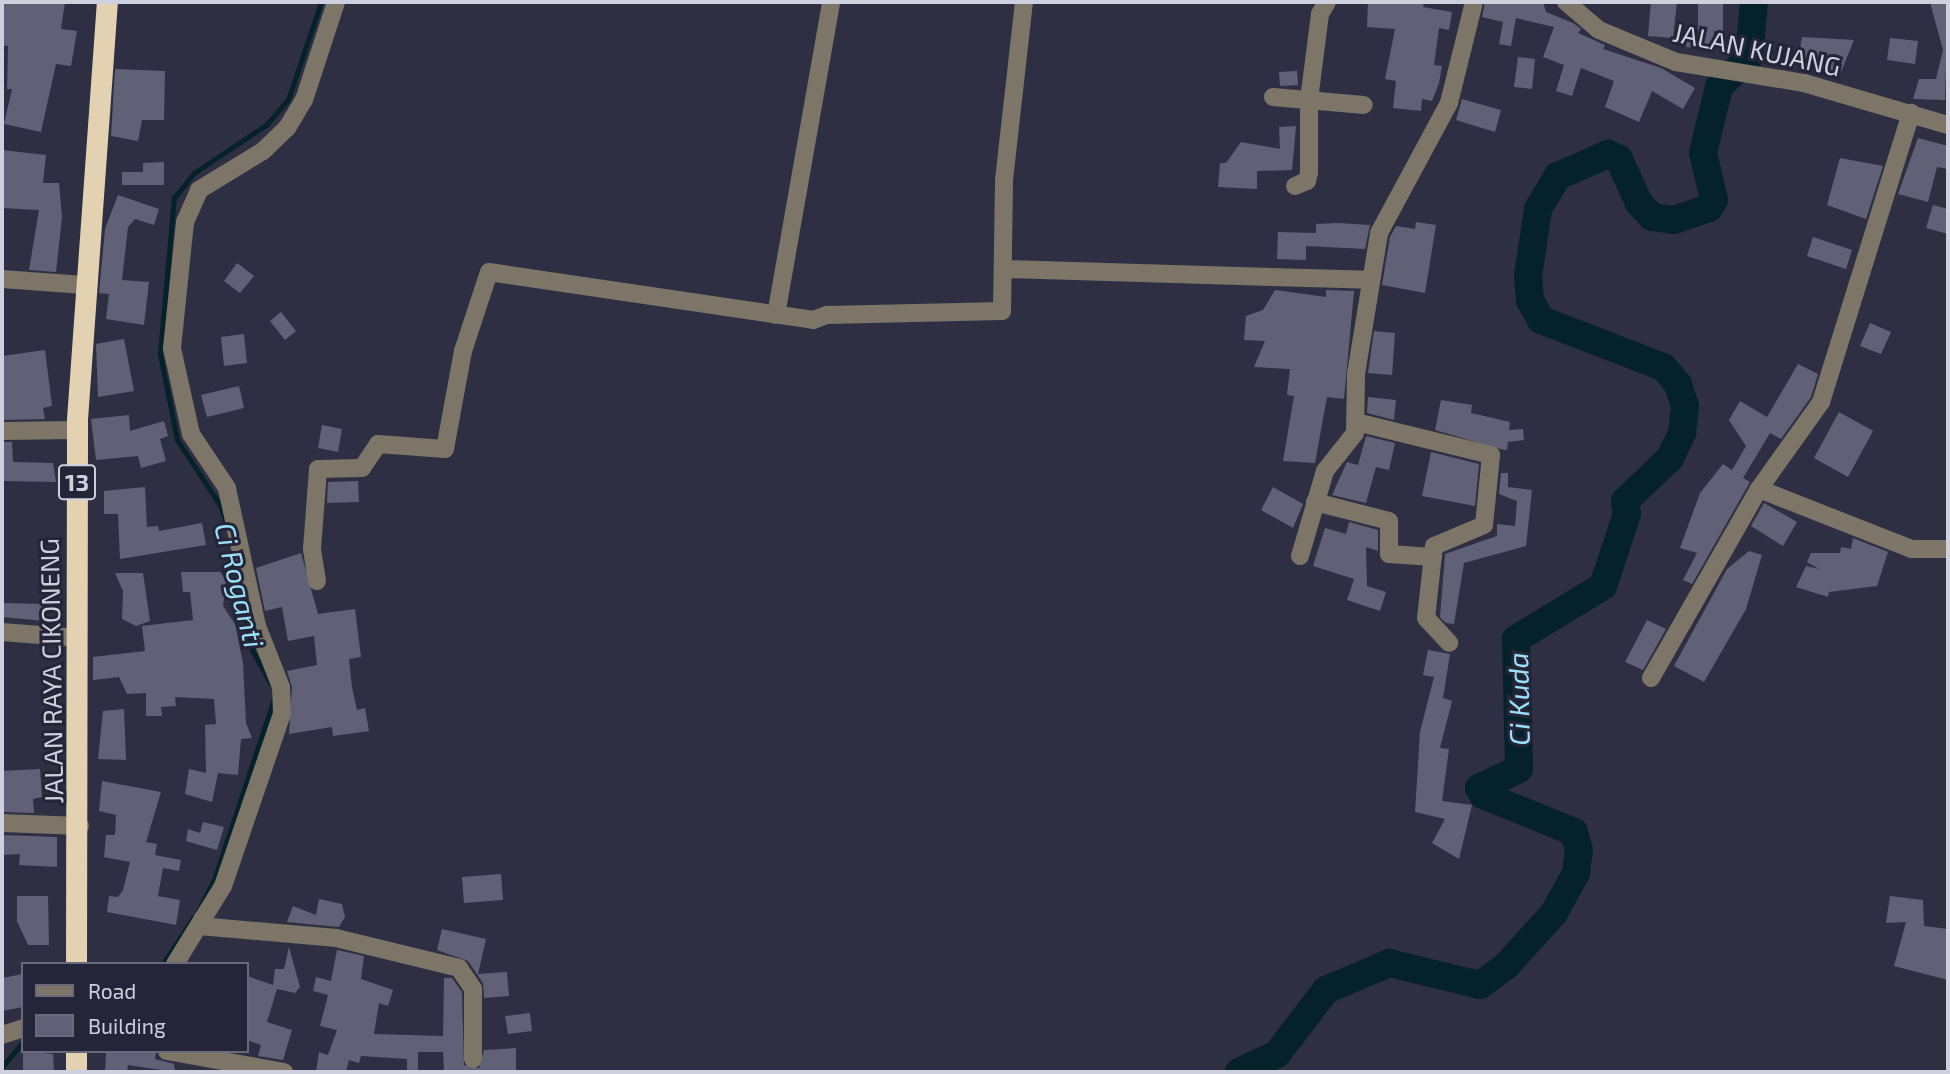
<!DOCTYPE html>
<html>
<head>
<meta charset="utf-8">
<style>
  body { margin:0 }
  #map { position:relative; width:1950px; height:1074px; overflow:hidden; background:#2f2f44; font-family:"Exo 2",sans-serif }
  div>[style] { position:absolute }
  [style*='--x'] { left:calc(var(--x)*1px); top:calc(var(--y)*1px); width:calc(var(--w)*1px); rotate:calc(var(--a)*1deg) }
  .stream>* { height:4.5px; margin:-2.25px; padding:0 2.25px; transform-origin:2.25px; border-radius:2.25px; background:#052129 }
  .river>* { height:28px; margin:-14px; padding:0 14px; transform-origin:14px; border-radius:14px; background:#052129 }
  .building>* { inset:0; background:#606177 }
  .minor>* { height:18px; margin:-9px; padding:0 9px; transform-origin:9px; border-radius:9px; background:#7c7568 }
  .highway>* { height:21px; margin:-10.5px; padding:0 10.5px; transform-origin:10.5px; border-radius:10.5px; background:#e3d2b2 }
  span { translate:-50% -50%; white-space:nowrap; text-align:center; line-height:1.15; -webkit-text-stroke:6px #252539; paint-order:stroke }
  .shield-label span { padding:2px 5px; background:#252539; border:2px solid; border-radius:5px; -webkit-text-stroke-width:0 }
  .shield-label { font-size:24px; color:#cfd0dd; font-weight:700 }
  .street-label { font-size:26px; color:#cfd0dd }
  .water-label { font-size:28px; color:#9be0f8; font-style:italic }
  .frame { position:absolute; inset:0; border:4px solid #cfd0dd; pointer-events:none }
  .legend { position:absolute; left:21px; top:962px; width:228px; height:91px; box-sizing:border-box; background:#252539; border:2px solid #69697b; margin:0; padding:9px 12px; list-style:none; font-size:21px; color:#cfd0dd }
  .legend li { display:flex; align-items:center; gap:14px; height:35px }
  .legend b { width:35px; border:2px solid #69697b }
</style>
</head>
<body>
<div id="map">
  <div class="stream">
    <i style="--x:227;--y:526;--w:20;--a:-108"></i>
    <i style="--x:221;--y:507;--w:80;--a:-123.3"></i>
    <i style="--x:177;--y:440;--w:88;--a:-101.2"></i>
    <i style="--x:160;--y:354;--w:157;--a:-84.9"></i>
    <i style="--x:174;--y:198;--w:32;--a:-51"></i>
    <i style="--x:194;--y:173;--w:87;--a:-33.7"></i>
    <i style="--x:266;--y:125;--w:33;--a:-49"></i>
    <i style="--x:288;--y:100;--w:103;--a:-71.4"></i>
    <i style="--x:243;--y:600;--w:52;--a:78.9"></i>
    <i style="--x:253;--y:651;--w:37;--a:61"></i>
    <i style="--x:198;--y:911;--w:38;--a:-63"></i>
    <i style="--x:215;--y:877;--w:188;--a:-71.7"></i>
    <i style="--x:163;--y:964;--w:55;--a:-56.9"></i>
    <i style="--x:2;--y:1067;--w:33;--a:-50"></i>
  </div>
  <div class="river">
    <i style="--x:1239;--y:1072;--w:42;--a:-25.3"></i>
    <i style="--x:1277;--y:1054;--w:81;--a:-52.6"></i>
    <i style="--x:1326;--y:990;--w:69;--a:-23.2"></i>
    <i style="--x:1389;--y:963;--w:94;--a:13.6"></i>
    <i style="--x:1480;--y:985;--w:32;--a:-36"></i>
    <i style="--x:1506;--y:966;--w:72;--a:-47.8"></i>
    <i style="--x:1554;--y:913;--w:46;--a:-61.2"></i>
    <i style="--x:1576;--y:873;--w:23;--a:-83"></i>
    <i style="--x:1579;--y:850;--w:19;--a:-106"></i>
    <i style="--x:1574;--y:832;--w:98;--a:-157.9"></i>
    <i style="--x:1483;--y:795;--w:8;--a:-120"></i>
    <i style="--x:1479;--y:788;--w:44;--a:-25.4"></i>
    <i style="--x:1519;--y:769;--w:130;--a:-91.3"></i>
    <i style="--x:1516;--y:639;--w:102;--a:-31.3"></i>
    <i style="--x:1603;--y:586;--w:76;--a:-71.6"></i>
    <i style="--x:1627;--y:514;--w:13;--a:-99"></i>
    <i style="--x:1625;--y:501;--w:62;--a:-43.7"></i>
    <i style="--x:1670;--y:458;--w:28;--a:-64"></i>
    <i style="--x:1682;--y:433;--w:27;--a:-84"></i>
    <i style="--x:1685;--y:406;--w:23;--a:-108"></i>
    <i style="--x:1678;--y:384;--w:23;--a:-131"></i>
    <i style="--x:1663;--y:367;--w:131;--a:-158.9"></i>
    <i style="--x:1541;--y:320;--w:23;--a:-119"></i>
    <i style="--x:1530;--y:300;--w:24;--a:-95"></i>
    <i style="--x:1528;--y:276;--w:68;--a:-81.5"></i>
    <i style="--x:1538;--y:209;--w:39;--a:-59"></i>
    <i style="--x:1558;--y:176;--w:55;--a:-23.7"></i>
    <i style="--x:1608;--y:154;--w:12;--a:24"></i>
    <i style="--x:1619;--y:159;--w:48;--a:65.6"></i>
    <i style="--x:1639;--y:203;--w:19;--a:47"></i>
    <i style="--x:1652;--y:217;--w:22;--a:8"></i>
    <i style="--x:1674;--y:220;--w:37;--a:-19"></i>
    <i style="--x:1709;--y:208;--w:9;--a:-58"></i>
    <i style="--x:1714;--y:200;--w:48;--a:-103.2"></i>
    <i style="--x:1703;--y:153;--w:68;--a:-76.4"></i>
    <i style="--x:1719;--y:87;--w:42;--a:-45"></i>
    <i style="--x:1749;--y:57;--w:55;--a:-84.8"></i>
  </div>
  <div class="building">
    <i style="clip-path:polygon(2px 2px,65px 2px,61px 29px,77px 31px,71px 66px,56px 64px,41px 132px,4px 124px,12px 89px,7px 89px,8px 46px,2px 45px)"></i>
    <i style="clip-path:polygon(1368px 2px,1424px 2px,1423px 7px,1452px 12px,1449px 30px,1439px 28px,1434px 65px,1442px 66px,1439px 83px,1432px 101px,1422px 99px,1421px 111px,1393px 108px,1396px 81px,1385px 79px,1395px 29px,1367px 27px)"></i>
    <i style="clip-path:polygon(1485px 2px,1543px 2px,1546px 12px,1573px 23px,1581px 29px,1578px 33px,1605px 45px,1603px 49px,1661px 68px,1695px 88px,1683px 109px,1652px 91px,1639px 122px,1605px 107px,1614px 81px,1581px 68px,1572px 96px,1556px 91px,1564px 65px,1543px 57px,1554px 27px,1516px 18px,1511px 46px,1499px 44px,1503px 22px,1482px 17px)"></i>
    <i style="clip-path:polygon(1651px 2px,1677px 2px,1673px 38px,1648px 36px)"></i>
    <i style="clip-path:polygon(1698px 2px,1723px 2px,1723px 31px,1714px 31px,1712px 49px,1686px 47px,1688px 33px,1698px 34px)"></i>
    <i style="clip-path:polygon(1930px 2px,1948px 2px,1945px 100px,1913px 99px,1919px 79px,1936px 79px,1943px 50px)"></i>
    <i style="clip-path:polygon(1802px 37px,1854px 40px,1841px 72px,1798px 63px)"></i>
    <i style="clip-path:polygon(1890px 38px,1918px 41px,1915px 64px,1887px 60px)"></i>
    <i style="clip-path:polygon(1518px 57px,1535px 59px,1532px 89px,1514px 87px)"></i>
    <i style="clip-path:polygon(115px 69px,165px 71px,164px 120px,142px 120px,138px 141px,111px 136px)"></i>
    <i style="clip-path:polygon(1297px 71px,1298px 85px,1280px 86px,1279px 72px)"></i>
    <i style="clip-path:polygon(1462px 99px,1501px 110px,1495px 132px,1456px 120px)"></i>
    <i style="clip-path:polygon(1296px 126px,1292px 170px,1257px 171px,1257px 189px,1218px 187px,1220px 163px,1226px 163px,1241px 142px,1280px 149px,1279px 127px)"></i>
    <i style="clip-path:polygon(1918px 138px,1948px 146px,1948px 169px,1937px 167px,1928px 202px,1898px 194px)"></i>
    <i style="clip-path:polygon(2px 150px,46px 155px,43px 183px,59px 183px,62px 217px,56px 272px,29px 270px,39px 210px,2px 208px)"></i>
    <i style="clip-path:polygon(1840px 158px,1883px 166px,1866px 219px,1827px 205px)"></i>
    <i style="clip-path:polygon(164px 162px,164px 185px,122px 185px,122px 172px,143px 172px,143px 163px)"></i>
    <i style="clip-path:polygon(118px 195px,159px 209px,154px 225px,135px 219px,128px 227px,122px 280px,149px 282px,144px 325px,106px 319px,109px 294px,99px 293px,105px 229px)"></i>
    <i style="clip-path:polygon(1933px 205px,1948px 209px,1948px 234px,1926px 228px)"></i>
    <i style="clip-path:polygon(1416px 222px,1436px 225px,1425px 293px,1382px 285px,1390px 237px,1396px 226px,1415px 229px)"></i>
    <i style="clip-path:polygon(1338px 223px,1370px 225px,1365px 249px,1306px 246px,1306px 260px,1277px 259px,1278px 232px,1316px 233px,1316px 224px)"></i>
    <i style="clip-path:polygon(1813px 237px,1852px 250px,1846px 269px,1807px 256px)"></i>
    <i style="clip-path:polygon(237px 263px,254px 276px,240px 293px,224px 281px)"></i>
    <i style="clip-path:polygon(1275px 290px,1326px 297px,1326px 290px,1354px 291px,1344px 399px,1327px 397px,1315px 463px,1283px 461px,1294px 396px,1287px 395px,1290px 369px,1254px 367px,1265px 341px,1244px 340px,1246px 316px,1263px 310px)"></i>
    <i style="clip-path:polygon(281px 312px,296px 331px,285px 340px,270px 321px)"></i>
    <i style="clip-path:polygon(1870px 323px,1891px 332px,1881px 354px,1860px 346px)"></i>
    <i style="clip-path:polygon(1374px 331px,1395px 333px,1392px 375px,1368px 373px)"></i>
    <i style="clip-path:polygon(244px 334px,247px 363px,224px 366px,221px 337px)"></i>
    <i style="clip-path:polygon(124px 339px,134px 391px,98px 397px,96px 344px)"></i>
    <i style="clip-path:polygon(45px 350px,52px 406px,43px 408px,45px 419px,2px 420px,2px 356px)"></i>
    <i style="clip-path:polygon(1798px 364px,1818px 374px,1811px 397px,1781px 439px,1770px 433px,1743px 478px,1750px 482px,1692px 584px,1683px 580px,1697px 553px,1680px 548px,1700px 493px,1723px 464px,1732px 470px,1746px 446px,1729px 420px,1740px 401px,1767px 417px)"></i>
    <i style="clip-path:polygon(239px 386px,244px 408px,207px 417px,201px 395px)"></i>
    <i style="clip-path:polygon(1368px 397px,1396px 400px,1394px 420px,1367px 413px)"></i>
    <i style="clip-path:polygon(1441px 400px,1472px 405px,1471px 413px,1510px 422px,1509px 430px,1523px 429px,1524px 440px,1508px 442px,1507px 450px,1500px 449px,1435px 430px)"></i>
    <i style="clip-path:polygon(1839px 412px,1873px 431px,1848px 477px,1814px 458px)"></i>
    <i style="clip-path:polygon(129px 415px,130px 431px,164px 421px,168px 436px,160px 439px,166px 461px,141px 468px,138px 456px,96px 460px,91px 419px)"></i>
    <i style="clip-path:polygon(322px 425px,342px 429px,338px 452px,318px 448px)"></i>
    <i style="clip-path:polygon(1366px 436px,1395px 443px,1389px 470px,1376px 467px,1366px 503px,1332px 495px,1347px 462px,1358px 465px)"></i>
    <i style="clip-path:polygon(2px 442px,12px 442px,13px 462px,53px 463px,56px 482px,2px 481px)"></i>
    <i style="clip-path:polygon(1431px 452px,1479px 464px,1475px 506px,1422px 496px)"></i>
    <i style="clip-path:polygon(1501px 473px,1508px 473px,1508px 487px,1532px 490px,1526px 546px,1464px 563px,1454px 624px,1446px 623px,1440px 617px,1445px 554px,1497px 536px,1497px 524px,1515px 526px,1517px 501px,1499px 494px)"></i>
    <i style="clip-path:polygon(358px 481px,359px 502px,327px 503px,328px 482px)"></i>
    <i style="clip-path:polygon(145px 487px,147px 527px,158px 526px,159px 531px,202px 523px,206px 545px,120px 559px,118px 514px,104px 514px,104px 491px)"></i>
    <i style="clip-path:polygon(1273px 487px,1303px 504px,1293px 528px,1261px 510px)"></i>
    <i style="clip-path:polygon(1764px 503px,1797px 522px,1783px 546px,1751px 526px)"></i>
    <i style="clip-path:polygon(1349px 522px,1378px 530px,1378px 551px,1366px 547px,1367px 586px,1386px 592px,1380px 611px,1347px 600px,1354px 579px,1313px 566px,1325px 528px,1346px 534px)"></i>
    <i style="clip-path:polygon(1853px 538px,1888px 552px,1877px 586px,1829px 592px,1828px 597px,1796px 587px,1806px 566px,1819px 569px,1807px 562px,1811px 553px,1840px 553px,1841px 547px,1851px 549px)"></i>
    <i style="clip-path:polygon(1749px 551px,1762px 555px,1746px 609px,1704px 682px,1674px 666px,1727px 569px)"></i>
    <i style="clip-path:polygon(301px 553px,318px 614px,355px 609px,361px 657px,349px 659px,352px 687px,357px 710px,365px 708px,369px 731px,333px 736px,332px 727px,289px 734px,292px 687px,287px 671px,317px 665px,314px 636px,288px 641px,282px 607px,265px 611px,256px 568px)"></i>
    <i style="clip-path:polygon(181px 572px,220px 572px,226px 580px,223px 606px,235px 624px,243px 663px,246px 723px,252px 738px,241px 739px,238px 775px,218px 773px,212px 802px,185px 794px,189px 769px,206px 773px,205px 725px,216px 724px,214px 699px,175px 697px,176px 706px,161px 707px,162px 716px,146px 716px,146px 693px,127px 694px,119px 677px,93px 680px,93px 657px,145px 651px,142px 626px,193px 620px,190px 592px,183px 592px)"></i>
    <i style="clip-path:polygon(115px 573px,143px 573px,150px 621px,136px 626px,122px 619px,123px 591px)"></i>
    <i style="clip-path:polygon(2px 603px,45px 604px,45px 621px,2px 617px)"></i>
    <i style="clip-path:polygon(1647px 620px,1666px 629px,1643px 670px,1625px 662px)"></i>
    <i style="clip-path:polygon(1428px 650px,1450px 654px,1443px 698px,1452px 701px,1440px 748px,1449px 749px,1442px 801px,1472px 805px,1459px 859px,1432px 843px,1445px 819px,1415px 812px,1420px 732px,1434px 677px,1423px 675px)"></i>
    <i style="clip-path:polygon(124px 709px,126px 760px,98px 759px,103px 711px)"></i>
    <i style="clip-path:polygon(40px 769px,42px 797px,33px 799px,34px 813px,3px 812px,2px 771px)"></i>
    <i style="clip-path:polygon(102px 781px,161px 792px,146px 842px,157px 844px,155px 855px,181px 860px,179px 871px,163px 868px,158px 896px,180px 900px,176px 925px,107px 912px,109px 896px,118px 897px,123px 890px,130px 862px,104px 857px,106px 835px,115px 835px,116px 815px,99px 811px)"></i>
    <i style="clip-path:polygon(203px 822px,224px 827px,217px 850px,186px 841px,188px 829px,200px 833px)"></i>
    <i style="clip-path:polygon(2px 835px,57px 837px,57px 867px,19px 865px,20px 854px,2px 855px)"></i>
    <i style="clip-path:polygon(501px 874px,503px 900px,464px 903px,462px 877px)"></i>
    <i style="clip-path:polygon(17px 896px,48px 896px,49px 945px,28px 945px,17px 921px)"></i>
    <i style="clip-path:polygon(1890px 896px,1923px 900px,1924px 926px,1948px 929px,1948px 980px,1894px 966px,1906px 922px,1886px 923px)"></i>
    <i style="clip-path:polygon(319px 899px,342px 904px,345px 917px,339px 927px,287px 922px,293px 906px,316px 915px)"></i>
    <i style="clip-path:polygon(442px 929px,486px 939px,478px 974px,507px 972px,509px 996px,484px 998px,483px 983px,468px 961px,437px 950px)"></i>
    <i style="clip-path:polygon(289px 947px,300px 987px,295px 993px,277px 989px,267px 1022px,292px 1030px,283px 1060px,258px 1056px,261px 1045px,247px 1040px,247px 976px,273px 985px,275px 969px,284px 969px)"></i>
    <i style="clip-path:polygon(337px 950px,364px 956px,361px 979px,393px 990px,388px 1006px,379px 1003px,374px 1034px,443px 1036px,444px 978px,452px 978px,462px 992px,464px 1065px,479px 1068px,484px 1050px,516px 1048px,516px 1072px,444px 1072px,443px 1052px,418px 1052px,418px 1071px,407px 1071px,407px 1059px,361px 1056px,359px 1063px,349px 1060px,346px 1072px,316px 1072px,319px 1052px,328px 1055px,337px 1030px,320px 1026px,328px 995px,313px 991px,316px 977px,331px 981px)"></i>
    <i style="clip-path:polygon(23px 974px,23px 1007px,2px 1011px,2px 978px)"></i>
    <i style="clip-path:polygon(530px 1013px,532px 1031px,508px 1034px,505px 1016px)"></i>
    <i style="clip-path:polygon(23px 1051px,53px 1054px,54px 1072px,23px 1072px)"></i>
    <i style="clip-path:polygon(106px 1051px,156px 1051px,155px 1059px,174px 1064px,175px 1072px,128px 1065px,127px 1072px,105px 1072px)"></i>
  </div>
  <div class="minor">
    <i style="--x:1566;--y:2;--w:43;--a:40.3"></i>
    <i style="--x:1599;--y:30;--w:83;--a:22.6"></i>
    <i style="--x:1676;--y:62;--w:130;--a:9.3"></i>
    <i style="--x:1804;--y:83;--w:150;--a:16.3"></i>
    <i style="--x:1273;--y:97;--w:91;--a:5"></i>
    <i style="--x:1295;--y:186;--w:13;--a:-23"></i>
    <i style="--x:1307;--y:181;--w:9;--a:-77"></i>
    <i style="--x:1309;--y:172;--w:72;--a:-90"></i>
    <i style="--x:1309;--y:100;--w:87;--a:-82.7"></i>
    <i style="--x:1320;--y:14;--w:14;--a:-60"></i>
    <i style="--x:1004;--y:269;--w:366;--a:1.7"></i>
    <i style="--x:2;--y:279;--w:82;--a:4.2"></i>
    <i style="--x:776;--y:315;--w:318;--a:-80"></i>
    <i style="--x:1356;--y:422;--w:139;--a:13.7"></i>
    <i style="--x:1491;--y:455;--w:70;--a:95.7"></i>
    <i style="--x:1484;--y:525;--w:54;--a:157.2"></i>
    <i style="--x:1434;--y:546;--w:72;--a:96.3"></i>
    <i style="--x:1426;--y:618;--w:34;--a:47"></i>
    <i style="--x:2;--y:431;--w:75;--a:-0.8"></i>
    <i style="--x:1759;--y:489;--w:163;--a:21.5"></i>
    <i style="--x:1911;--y:549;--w:37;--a:0"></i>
    <i style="--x:1315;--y:502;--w:76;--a:14.4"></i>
    <i style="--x:1389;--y:521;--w:33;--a:90"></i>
    <i style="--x:1389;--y:554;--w:44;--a:3.9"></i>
    <i style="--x:1300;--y:556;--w:89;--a:-73.6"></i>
    <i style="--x:1325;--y:471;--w:48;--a:-51.7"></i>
    <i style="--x:1355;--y:433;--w:59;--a:-89"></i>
    <i style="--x:1356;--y:374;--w:143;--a:-80.7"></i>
    <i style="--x:1379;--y:233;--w:148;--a:-61.7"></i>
    <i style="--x:1449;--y:103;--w:104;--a:-76.1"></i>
    <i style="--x:317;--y:581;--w:32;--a:-99"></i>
    <i style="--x:312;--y:549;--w:80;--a:-85.7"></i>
    <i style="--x:318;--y:469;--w:44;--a:-1.3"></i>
    <i style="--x:362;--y:468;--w:29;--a:-56"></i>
    <i style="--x:378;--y:444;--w:67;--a:4.3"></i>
    <i style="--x:445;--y:449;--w:100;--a:-79.6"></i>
    <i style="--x:463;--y:351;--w:83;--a:-71.8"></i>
    <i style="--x:489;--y:272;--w:328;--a:8.4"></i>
    <i style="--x:813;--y:320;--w:15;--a:-20"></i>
    <i style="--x:827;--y:315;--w:175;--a:-1.3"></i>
    <i style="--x:1002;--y:311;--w:131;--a:-89.1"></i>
    <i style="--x:1004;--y:180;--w:179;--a:-83.6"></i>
    <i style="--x:2;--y:632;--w:76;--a:4.5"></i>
    <i style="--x:1651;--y:678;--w:218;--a:-60.3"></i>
    <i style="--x:1759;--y:489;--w:107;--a:-54.5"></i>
    <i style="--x:1821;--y:402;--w:303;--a:-72.7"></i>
    <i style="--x:2;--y:823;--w:78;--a:2.2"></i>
    <i style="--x:199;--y:926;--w:138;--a:5"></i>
    <i style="--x:336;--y:938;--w:127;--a:13.7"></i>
    <i style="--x:459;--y:968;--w:25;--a:56"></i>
    <i style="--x:473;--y:989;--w:70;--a:90"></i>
    <i style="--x:175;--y:964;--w:92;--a:-58.4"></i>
    <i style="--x:223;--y:886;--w:182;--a:-71.1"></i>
    <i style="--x:282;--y:714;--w:27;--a:-92"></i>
    <i style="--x:281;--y:687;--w:66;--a:-111.5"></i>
    <i style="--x:257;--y:626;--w:141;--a:-102.3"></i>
    <i style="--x:227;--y:488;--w:65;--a:-123.7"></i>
    <i style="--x:191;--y:434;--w:88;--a:-102.5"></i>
    <i style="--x:172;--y:348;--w:127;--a:-84.1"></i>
    <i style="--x:185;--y:222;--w:35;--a:-66"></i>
    <i style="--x:199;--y:190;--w:75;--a:-31.4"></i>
    <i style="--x:263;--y:151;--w:33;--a:-44"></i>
    <i style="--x:287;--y:128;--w:33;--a:-59"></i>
    <i style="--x:304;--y:100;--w:103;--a:-71.9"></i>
    <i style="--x:2;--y:1035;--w:22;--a:-18"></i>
    <i style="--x:167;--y:1051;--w:119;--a:10.2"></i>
  </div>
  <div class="highway">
    <i style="--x:76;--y:964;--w:545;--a:-89.89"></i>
    <i style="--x:77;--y:419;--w:418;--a:-85.9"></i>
    <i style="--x:76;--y:1051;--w:21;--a:90"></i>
  </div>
  <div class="shield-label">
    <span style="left:77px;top:482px">13</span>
  </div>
  <div class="street-label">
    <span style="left:1757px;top:49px;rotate:12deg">JALAN KUJANG</span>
    <span style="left:51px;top:671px;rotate:-91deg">JALAN RAYA CIKONENG</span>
  </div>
  <div class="water-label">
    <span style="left:240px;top:585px;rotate:76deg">Ci Roganti</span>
    <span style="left:1518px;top:699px;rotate:-91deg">Ci Kuda</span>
  </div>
  <div class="frame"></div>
  <ul class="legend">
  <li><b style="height:9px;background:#7c7568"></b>Road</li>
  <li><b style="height:19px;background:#606177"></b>Building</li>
  </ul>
</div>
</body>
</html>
